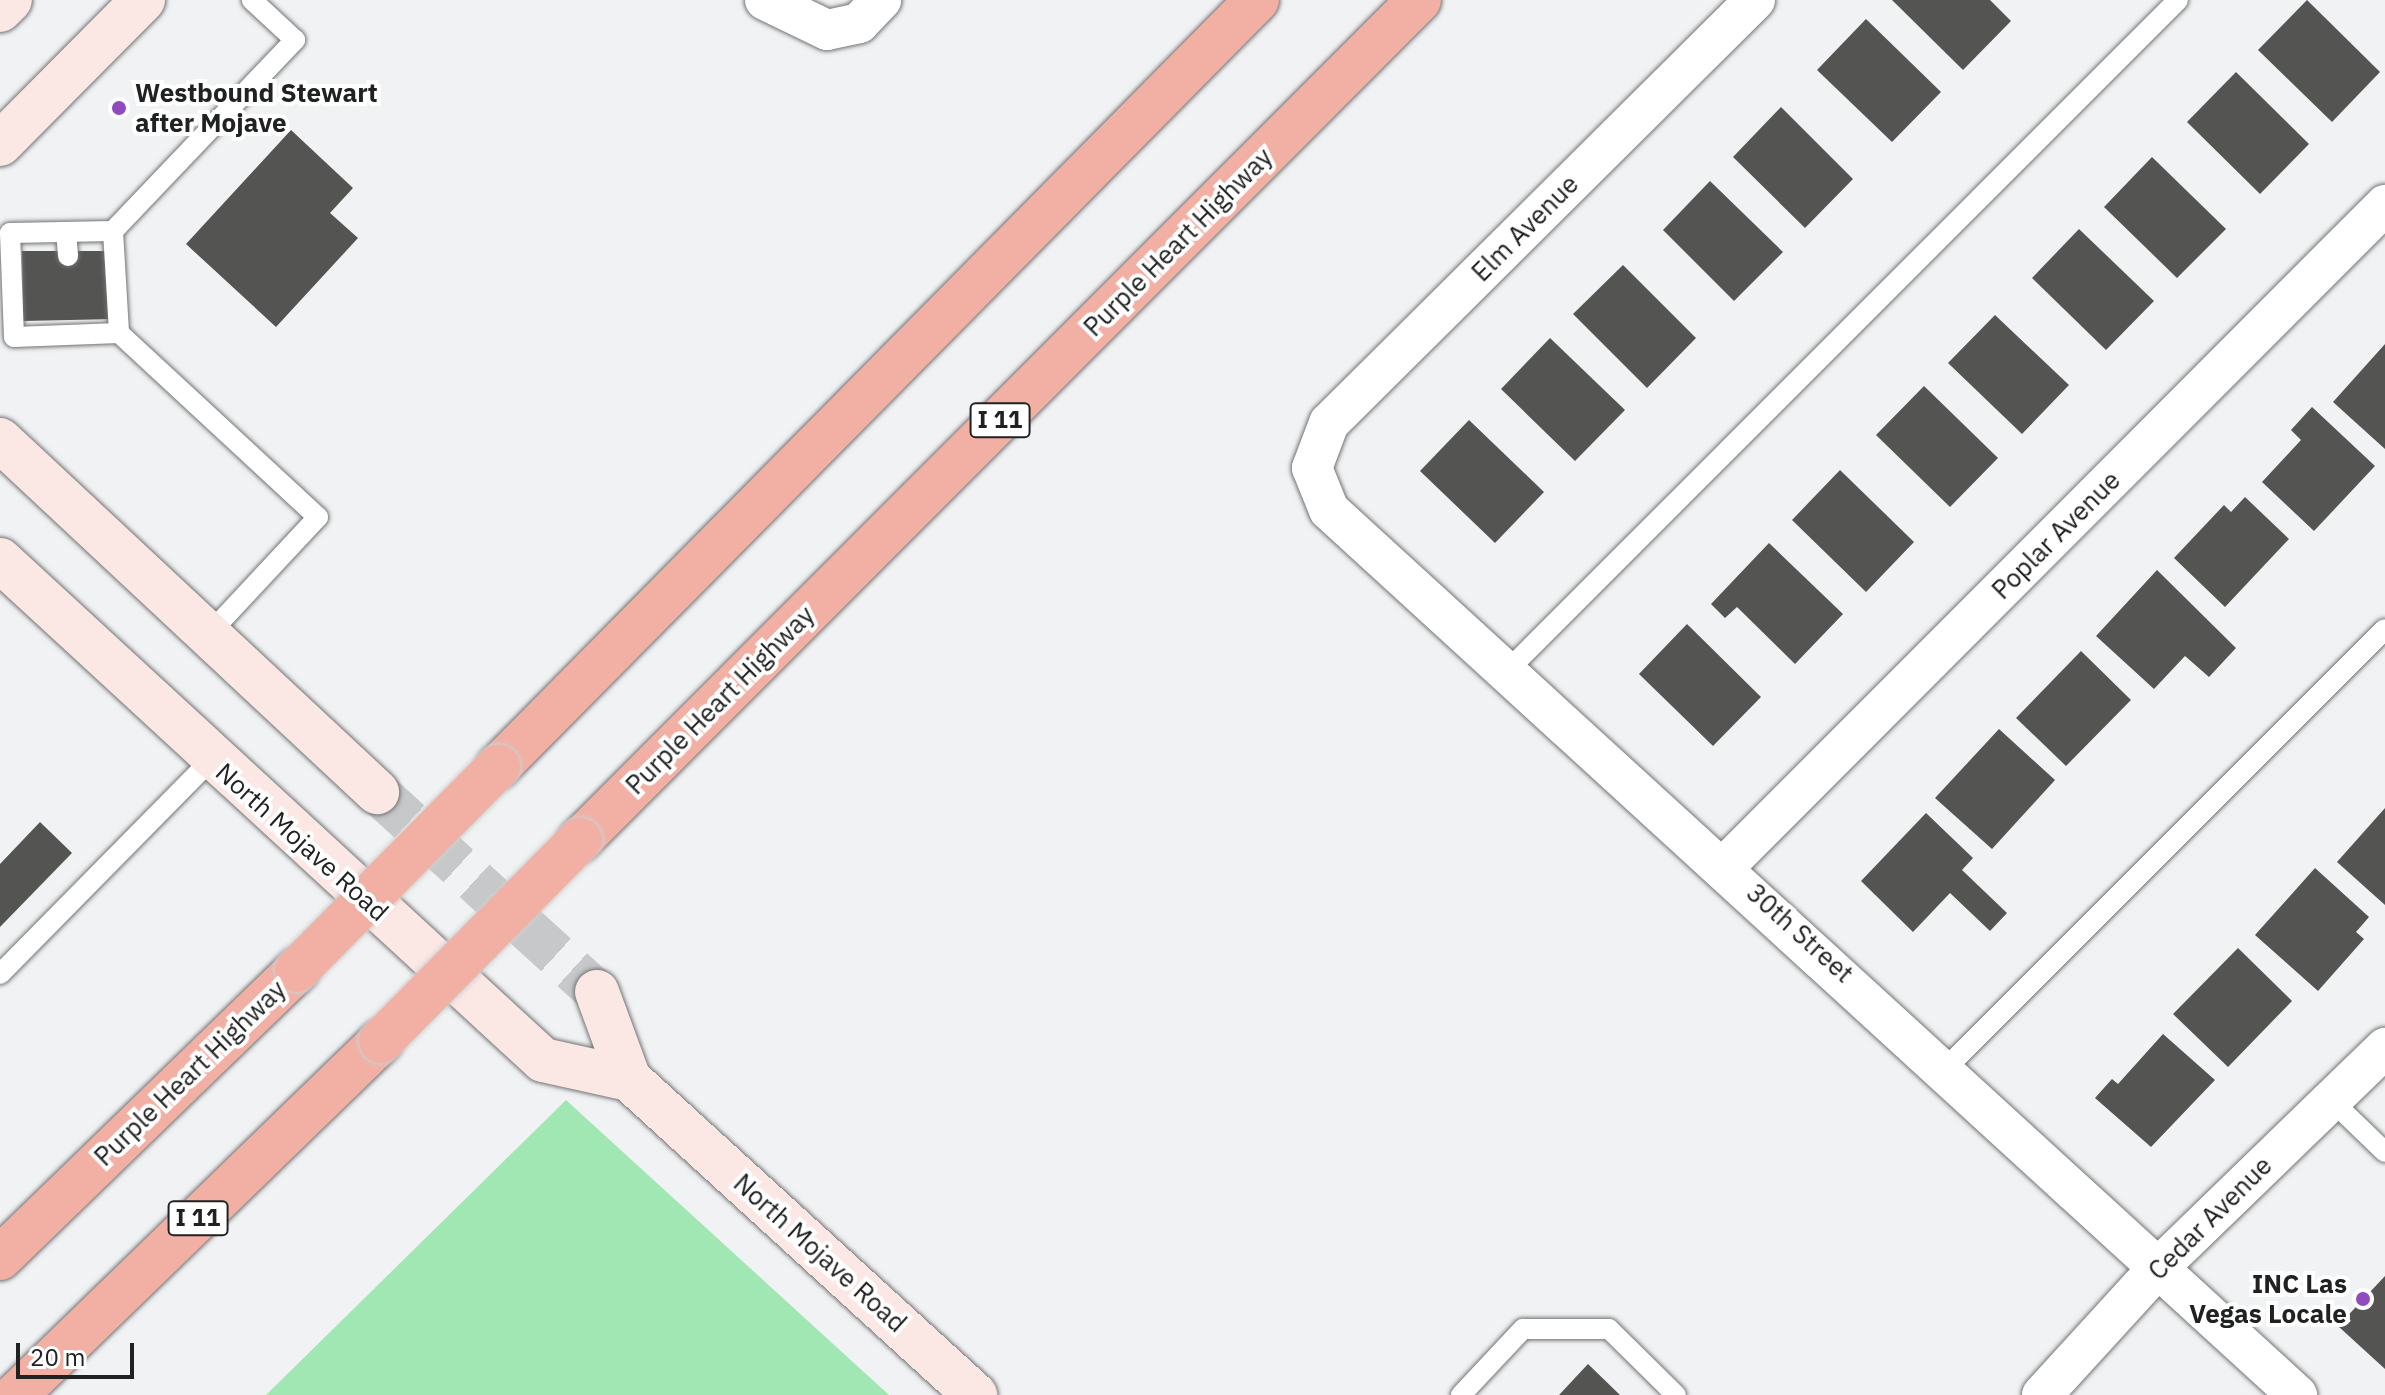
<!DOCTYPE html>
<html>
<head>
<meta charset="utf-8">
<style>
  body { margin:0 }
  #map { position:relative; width:2385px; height:1395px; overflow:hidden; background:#f1f2f3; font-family:"IBM Plex Sans",sans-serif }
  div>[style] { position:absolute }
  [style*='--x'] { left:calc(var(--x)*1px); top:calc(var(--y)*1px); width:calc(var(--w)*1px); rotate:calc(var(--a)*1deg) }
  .green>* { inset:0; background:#a1e7b4 }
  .building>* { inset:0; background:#545452 }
  .secondary-tunnel>* { height:44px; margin-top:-22px; transform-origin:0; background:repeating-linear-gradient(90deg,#c7c8c9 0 44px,transparent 0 66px) }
  .roads { filter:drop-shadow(0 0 2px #727475) drop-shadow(0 0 2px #727475) }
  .lane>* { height:20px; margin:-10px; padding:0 10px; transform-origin:10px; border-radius:10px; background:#fff }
  .street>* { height:40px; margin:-20px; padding:0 20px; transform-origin:20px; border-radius:20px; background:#fff }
  .secondary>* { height:44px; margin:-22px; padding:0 22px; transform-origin:22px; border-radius:22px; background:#fbe7e4 }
  .highway>* { height:44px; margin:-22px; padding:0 22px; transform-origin:22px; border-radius:22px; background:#f2b0a5 }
  .bridges { filter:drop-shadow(0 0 2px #cecece) drop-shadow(0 0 2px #cecece) }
  .highway-bridge>* { height:44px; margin:-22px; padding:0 22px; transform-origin:22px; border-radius:22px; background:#f2b0a5 }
  .dots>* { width:22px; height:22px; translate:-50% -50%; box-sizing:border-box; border:4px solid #fff; border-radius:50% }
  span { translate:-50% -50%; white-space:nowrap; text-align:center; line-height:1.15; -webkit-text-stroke:8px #fff; paint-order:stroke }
  .shield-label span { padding:2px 6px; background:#fff; border:2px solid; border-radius:6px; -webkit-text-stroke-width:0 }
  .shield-label { font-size:24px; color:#202121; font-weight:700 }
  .poi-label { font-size:26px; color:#202121; font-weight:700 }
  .left { translate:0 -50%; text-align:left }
  .right { translate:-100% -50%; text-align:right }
  .street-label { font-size:26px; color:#202121 }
  .scale { position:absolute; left:16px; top:1343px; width:118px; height:36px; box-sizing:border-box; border:4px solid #202121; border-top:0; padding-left:10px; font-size:24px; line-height:28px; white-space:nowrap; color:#202121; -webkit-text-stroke:6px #fff; paint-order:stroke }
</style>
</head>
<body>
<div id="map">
  <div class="green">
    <i style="clip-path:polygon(566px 1100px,889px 1395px,266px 1395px)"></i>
  </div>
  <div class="building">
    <i style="clip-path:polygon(1892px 0,1990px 0,2011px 21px,1963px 70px)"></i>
    <i style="clip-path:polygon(2307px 0,2380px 72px,2332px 122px,2258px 50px)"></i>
    <i style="clip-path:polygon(1866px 19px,1941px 92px,1892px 142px,1817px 70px)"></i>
    <i style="clip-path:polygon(2236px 72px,2309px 144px,2260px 194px,2187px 122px)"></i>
    <i style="clip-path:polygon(1781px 107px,1853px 179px,1805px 228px,1733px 157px)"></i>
    <i style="clip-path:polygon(291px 130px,353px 188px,330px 213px,358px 238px,276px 327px,186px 244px)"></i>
    <i style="clip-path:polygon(2152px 157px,2226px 229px,2177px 278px,2104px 207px)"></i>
    <i style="clip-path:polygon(1710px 181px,1783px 252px,1734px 301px,1663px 230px)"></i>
    <i style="clip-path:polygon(2079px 229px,2154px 301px,2106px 350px,2032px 278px)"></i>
    <i style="clip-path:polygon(22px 251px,115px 251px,115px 319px,23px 321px)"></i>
    <i style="clip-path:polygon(1623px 265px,1696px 338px,1647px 388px,1573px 314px)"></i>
    <i style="clip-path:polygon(1995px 315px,2069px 385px,2022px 434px,1948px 363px)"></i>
    <i style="clip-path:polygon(1550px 338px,1625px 410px,1575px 461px,1501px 389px)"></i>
    <i style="clip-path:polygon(2385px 344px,2385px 449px,2333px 402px)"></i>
    <i style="clip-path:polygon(1924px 386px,1998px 458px,1950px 507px,1876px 435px)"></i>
    <i style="clip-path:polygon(2312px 407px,2375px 466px,2314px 531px,2262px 482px,2301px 440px,2291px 430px)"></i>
    <i style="clip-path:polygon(1469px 420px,1544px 492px,1495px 543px,1420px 471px)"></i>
    <i style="clip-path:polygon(1840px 470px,1914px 542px,1866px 592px,1792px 520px)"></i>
    <i style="clip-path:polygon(2245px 497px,2289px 539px,2225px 607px,2174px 558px,2224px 505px,2231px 512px)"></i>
    <i style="clip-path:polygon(1769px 543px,1843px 614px,1795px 664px,1737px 607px,1725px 618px,1711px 604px)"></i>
    <i style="clip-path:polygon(2157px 570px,2236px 648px,2209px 677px,2185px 656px,2154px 689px,2096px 636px)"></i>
    <i style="clip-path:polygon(1687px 624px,1761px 697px,1713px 746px,1639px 674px)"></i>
    <i style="clip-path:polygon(2081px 651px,2131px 700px,2066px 766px,2016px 718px)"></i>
    <i style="clip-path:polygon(1999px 729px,2055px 780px,1992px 849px,1935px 798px)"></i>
    <i style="clip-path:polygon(2385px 808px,2385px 905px,2337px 862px)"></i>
    <i style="clip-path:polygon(1926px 813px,1973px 858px,1962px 870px,2007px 913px,1990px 931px,1950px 893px,1913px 932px,1861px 881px)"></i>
    <i style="clip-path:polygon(40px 822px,72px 853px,0 927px,0 864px)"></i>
    <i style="clip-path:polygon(2315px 868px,2369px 917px,2356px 932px,2364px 939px,2318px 991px,2255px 935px)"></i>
    <i style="clip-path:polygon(2238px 948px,2292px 1001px,2228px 1067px,2173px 1014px)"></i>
    <i style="clip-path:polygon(2163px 1034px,2215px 1080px,2151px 1147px,2095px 1098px,2112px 1079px,2118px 1084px)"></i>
    <i style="clip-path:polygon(2385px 1276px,2385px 1369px,2338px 1326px)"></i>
    <i style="clip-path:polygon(1588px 1364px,1620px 1395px,1559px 1395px)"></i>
  </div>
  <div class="secondary-tunnel">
    <i style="--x:377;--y:792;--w:297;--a:42.3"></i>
  </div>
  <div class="roads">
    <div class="lane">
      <i style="--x:113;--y:231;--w:102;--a:86.6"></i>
      <i style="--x:119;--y:333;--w:271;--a:42.8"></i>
      <i style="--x:318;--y:517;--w:160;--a:133"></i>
      <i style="--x:66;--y:232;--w:24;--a:85"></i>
      <i style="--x:119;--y:333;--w:105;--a:177.8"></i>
      <i style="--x:14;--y:337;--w:104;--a:-92.2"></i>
      <i style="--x:10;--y:233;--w:103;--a:-1.1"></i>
      <i style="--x:113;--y:231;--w:264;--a:-46.4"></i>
      <i style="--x:295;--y:40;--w:59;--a:-137.1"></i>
      <i style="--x:1509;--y:669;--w:946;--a:-45"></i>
      <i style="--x:0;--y:974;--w:301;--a:-45.4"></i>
      <i style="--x:1947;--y:1067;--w:619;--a:-45"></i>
      <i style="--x:2331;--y:1100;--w:75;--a:43.9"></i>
      <i style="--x:1461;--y:1395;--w:91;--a:-46.8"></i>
      <i style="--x:1523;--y:1329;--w:86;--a:0"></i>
      <i style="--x:1609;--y:1329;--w:94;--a:44.6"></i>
    </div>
    <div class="street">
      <i style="--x:765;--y:0;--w:69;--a:25.8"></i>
      <i style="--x:827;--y:30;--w:33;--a:-12"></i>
      <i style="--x:859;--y:23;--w:32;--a:-46"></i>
      <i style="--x:1755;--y:0;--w:600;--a:135.2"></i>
      <i style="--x:1329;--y:423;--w:48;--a:110.7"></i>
      <i style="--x:1312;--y:468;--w:45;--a:68"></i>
      <i style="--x:1329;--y:510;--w:1312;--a:42.44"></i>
      <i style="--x:1726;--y:865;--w:933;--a:-45.04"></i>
      <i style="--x:2042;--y:1395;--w:173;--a:-47.6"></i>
      <i style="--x:2159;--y:1267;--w:315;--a:-44.1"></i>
    </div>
    <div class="secondary">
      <i style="--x:0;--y:10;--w:14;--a:-45"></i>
      <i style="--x:0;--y:144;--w:203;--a:-45.2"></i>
      <i style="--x:0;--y:440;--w:516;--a:43.04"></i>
      <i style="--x:0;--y:560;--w:738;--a:42.64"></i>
      <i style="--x:543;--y:1060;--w:88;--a:12.5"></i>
      <i style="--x:597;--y:992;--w:93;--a:69.8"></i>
      <i style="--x:629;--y:1079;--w:469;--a:42.4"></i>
    </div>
    <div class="highway">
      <i style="--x:498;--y:767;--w:1079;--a:-45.3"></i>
      <i style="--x:580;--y:840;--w:1187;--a:-45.03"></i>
      <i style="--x:0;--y:1258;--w:414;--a:-44.1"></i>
      <i style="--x:16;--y:1395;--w:508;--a:-44.12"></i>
    </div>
  </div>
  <div class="bridges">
    <div class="highway-bridge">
      <i style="--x:297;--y:970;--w:286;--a:-45.3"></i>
      <i style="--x:381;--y:1041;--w:283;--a:-45.3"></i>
    </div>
  </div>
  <div class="dots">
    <i style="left:119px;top:108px;background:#904bbe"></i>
    <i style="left:2363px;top:1299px;background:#904bbe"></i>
  </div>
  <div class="shield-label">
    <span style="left:1000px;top:420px">I 11</span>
    <span style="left:198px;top:1218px">I 11</span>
  </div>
  <div class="poi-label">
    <span class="left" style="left:135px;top:108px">Westbound Stewart<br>after Mojave</span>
    <span class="right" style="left:2347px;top:1299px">INC Las<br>Vegas Locale</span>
  </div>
  <div class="street-label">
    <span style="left:1525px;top:228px;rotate:-45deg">Elm Avenue</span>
    <span style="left:1178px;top:242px;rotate:-45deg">Purple Heart Highway</span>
    <span style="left:2056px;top:535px;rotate:-45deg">Poplar Avenue</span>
    <span style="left:720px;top:700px;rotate:-45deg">Purple Heart Highway</span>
    <span style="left:302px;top:842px;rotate:42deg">North Mojave Road</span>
    <span style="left:1800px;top:933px;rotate:42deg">30th Street</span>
    <span style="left:190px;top:1073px;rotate:-44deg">Purple Heart Highway</span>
    <span style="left:2210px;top:1218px;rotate:-45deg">Cedar Avenue</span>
    <span style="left:820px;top:1253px;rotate:42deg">North Mojave Road</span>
  </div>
  <div class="scale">20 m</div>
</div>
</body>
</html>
